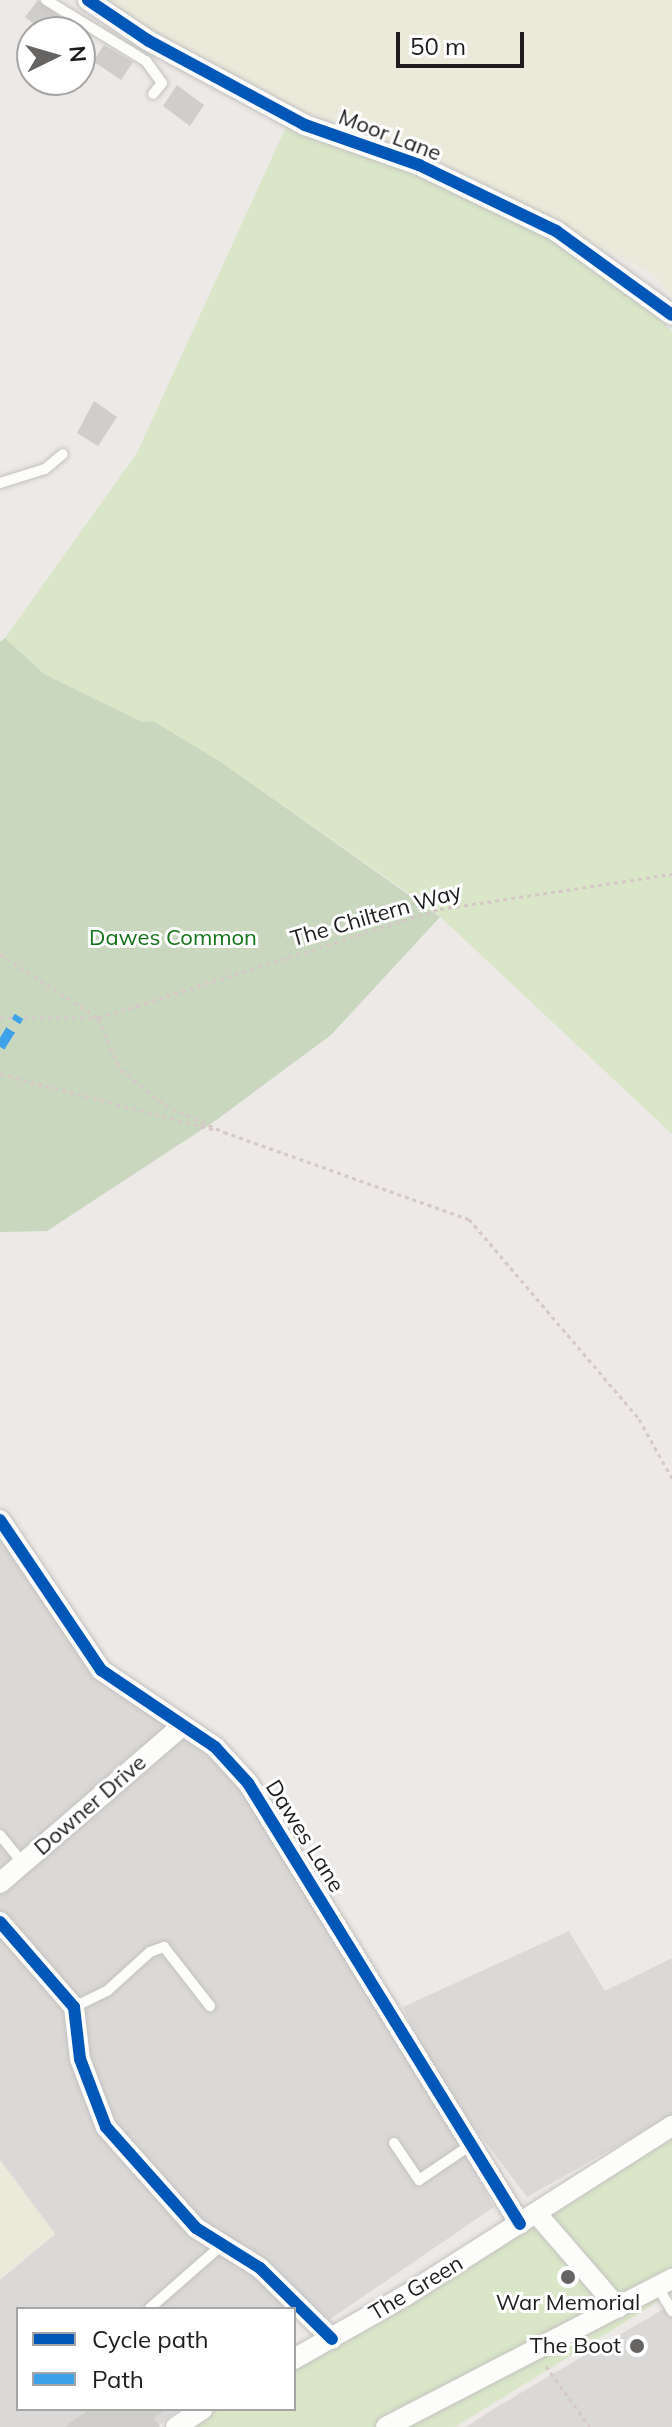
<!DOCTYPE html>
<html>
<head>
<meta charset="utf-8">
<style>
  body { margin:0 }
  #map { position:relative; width:672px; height:2427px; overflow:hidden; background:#ece9e6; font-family:Mulish,sans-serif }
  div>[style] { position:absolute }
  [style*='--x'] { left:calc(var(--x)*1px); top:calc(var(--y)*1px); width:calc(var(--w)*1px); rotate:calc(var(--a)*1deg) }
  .residential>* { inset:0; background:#dbd9d7 }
  .farmland>* { inset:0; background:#ebeada }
  .grass>* { inset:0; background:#d9e6c7 }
  .forest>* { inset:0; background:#c8d7be }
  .building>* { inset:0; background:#d0cecb }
  .path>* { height:3px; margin-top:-1.5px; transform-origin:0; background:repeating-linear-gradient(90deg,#d5c8c7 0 4px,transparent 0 8px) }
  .roads { filter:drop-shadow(0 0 2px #c3c1c0) drop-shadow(0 0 2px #c3c1c0) }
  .service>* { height:10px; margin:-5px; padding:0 5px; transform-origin:5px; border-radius:5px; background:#fcfcfb }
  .minor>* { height:20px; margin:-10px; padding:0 10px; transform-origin:10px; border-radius:10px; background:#fcfcfb }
  .quiet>* { height:10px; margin-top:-5px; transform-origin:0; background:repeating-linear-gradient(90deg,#3da2ea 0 20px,transparent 0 30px) }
  .cycleway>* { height:12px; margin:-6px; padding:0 6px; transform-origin:6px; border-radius:6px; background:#0057b8 }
  .dots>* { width:22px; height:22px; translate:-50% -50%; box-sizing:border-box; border:4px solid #fff; border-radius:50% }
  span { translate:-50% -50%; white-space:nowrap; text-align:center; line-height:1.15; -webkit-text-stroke:6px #fff; paint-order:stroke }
  .street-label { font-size:22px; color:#1d1d1d }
  .park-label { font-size:22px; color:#15721a }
  .poi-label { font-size:22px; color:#1d1d1d }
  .right { translate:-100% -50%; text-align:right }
  .legend { position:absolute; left:16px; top:2307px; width:280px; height:104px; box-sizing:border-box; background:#fff; border:2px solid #a5a5a5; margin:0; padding:10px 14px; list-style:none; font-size:24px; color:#1d1d1d }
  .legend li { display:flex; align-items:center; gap:16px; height:40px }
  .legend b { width:40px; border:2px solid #a5a5a5 }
  .north { position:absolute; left:16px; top:16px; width:80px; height:80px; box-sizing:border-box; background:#fff; border:2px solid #a5a5a5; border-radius:50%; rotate:85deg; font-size:22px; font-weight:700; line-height:32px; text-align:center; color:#1d1d1d }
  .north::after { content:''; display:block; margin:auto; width:28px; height:36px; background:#656463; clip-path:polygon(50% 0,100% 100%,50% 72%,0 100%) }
  .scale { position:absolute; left:396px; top:32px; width:128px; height:36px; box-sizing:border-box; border:4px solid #1d1d1d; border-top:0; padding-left:10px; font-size:24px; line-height:28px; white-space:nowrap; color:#1d1d1d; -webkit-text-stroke:6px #fff; paint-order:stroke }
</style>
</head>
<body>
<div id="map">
  <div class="residential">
    <i style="clip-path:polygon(0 1520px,101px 1670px,215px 1747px,396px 2029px,494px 2207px,323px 2324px,290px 2309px,18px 2309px,18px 2409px,179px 2409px,157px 2427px,0 2427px,0 2280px,55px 2234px,0 2160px)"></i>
    <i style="clip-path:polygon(569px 1931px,605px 1991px,672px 1958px,672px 2115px,527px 2197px,471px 2123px,423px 2050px,403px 2007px)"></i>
    <i style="clip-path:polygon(672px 2304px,672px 2427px,466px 2427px,495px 2408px)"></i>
  </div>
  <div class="farmland">
    <i style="clip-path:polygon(104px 0,672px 0,672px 296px,652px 273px,440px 163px,290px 106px,206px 63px)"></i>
    <i style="clip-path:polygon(0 2160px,55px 2234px,0 2278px)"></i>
  </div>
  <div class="grass">
    <i style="clip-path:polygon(286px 127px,442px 183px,552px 240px,641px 300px,672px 332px,672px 1134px,434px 911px,221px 762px,153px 721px,142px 722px,44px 674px,5px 638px,137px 453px)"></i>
    <i style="clip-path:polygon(672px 2134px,672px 2293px,455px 2427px,191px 2427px,217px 2409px,294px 2409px,294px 2368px)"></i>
  </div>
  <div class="forest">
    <i style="clip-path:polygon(5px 638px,44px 674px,142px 722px,153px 721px,221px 762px,440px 917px,331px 1035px,215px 1121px,47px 1231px,0 1232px,0 642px)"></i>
  </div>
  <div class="building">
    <i style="clip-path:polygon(38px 0,64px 20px,55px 32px,45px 32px,25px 17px)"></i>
    <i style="clip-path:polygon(104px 45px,133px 62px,121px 80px,93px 61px)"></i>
    <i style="clip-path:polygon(177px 85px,204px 105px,190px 126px,163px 106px)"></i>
    <i style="clip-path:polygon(94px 401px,117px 417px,98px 446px,77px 433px)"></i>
    <i style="clip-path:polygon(90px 2409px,167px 2409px,154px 2418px,160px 2427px,64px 2427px)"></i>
  </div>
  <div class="path">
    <i style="--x:0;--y:954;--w:117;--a:33.1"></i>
    <i style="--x:98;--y:1018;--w:57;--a:66.1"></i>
    <i style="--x:121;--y:1070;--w:56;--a:38.5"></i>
    <i style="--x:165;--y:1105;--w:65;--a:24.6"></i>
    <i style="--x:224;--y:1132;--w:260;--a:19.6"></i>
    <i style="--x:469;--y:1219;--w:262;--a:49.6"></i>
    <i style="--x:639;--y:1419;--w:68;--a:60.8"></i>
    <i style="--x:0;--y:1018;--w:98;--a:0"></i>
    <i style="--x:98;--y:1018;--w:359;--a:-17.7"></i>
    <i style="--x:440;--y:909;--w:235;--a:-8.6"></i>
    <i style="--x:0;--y:1074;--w:220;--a:14.5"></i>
    <i style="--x:546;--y:2366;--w:75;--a:54.2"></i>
  </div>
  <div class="roads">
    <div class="service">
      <i style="--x:46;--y:0;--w:117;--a:31.4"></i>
      <i style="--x:146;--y:61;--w:27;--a:54"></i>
      <i style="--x:162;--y:83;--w:14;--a:129"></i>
      <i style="--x:0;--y:483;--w:47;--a:-17.3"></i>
      <i style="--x:45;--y:469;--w:23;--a:-40"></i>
      <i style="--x:0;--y:1835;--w:36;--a:51"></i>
      <i style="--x:74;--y:2007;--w:37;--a:-26"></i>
      <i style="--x:107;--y:1991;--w:58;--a:-42.2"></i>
      <i style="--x:150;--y:1952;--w:15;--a:-20"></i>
      <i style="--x:164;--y:1947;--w:75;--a:52.1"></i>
      <i style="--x:394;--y:2143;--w:45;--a:56"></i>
      <i style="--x:419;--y:2180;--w:64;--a:-34.2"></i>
      <i style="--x:658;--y:2287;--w:28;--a:60"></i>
      <i style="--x:150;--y:2308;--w:96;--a:-41.2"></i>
    </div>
    <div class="minor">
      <i style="--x:88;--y:0;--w:73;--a:33.9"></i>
      <i style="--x:149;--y:41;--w:177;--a:28.3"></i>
      <i style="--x:305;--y:125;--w:121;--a:19.3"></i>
      <i style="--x:419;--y:165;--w:152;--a:25.7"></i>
      <i style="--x:556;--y:231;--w:143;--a:35.9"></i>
      <i style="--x:0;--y:1520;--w:181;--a:56"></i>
      <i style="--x:101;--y:1670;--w:138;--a:34"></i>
      <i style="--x:215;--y:1747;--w:49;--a:47.5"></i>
      <i style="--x:248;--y:1783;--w:518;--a:58.33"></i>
      <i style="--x:0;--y:1883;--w:239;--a:-40.8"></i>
      <i style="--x:0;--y:1922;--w:113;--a:49"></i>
      <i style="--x:74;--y:2007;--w:52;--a:83.4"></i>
      <i style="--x:80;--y:2059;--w:73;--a:69.1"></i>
      <i style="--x:106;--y:2127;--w:135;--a:48.3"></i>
      <i style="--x:196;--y:2228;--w:75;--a:32"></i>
      <i style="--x:260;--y:2268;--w:101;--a:44.6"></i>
      <i style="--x:537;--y:2214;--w:124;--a:49.2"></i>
      <i style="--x:294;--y:2359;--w:128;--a:-29.6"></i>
      <i style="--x:405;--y:2296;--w:317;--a:-32.5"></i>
      <i style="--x:176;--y:2427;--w:32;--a:-34"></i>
      <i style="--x:386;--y:2427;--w:322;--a:-27.4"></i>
    </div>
  </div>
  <div class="quiet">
    <i style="--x:0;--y:1047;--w:36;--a:-58"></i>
  </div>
  <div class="cycleway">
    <i style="--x:88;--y:0;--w:73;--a:33.9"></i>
    <i style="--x:149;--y:41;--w:177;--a:28.3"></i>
    <i style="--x:305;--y:125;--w:121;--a:19.3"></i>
    <i style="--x:419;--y:165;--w:152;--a:25.7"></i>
    <i style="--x:556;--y:231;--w:143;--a:35.9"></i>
    <i style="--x:0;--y:1520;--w:181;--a:56"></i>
    <i style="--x:101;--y:1670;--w:138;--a:34"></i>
    <i style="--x:215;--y:1747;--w:49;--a:47.5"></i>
    <i style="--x:248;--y:1783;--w:518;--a:58.33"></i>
    <i style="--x:0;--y:1922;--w:113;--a:49"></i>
    <i style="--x:74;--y:2007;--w:52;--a:83.4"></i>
    <i style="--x:80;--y:2059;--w:73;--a:69.1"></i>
    <i style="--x:106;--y:2127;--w:135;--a:48.3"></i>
    <i style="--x:196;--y:2228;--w:75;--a:32"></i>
    <i style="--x:260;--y:2268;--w:101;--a:44.6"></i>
  </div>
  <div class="dots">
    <i style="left:568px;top:2277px;background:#656463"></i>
    <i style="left:637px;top:2346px;background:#656463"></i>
  </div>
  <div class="street-label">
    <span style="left:390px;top:135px;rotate:21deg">Moor Lane</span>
    <span style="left:376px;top:915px;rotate:-16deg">The Chiltern Way</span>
    <span style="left:90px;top:1805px;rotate:-41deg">Downer Drive</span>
    <span style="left:305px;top:1836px;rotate:58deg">Dawes Lane</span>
    <span style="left:416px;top:2288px;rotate:-31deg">The Green</span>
  </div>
  <div class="park-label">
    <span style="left:173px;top:938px">Dawes Common</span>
  </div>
  <div class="poi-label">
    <span style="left:568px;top:2303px">War Memorial</span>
    <span class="right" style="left:621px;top:2346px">The Boot</span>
  </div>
  <ul class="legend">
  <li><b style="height:10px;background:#0057b8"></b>Cycle path</li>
  <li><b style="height:10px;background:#3da2ea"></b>Path</li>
  </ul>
  <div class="north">N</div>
  <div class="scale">50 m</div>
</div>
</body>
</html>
